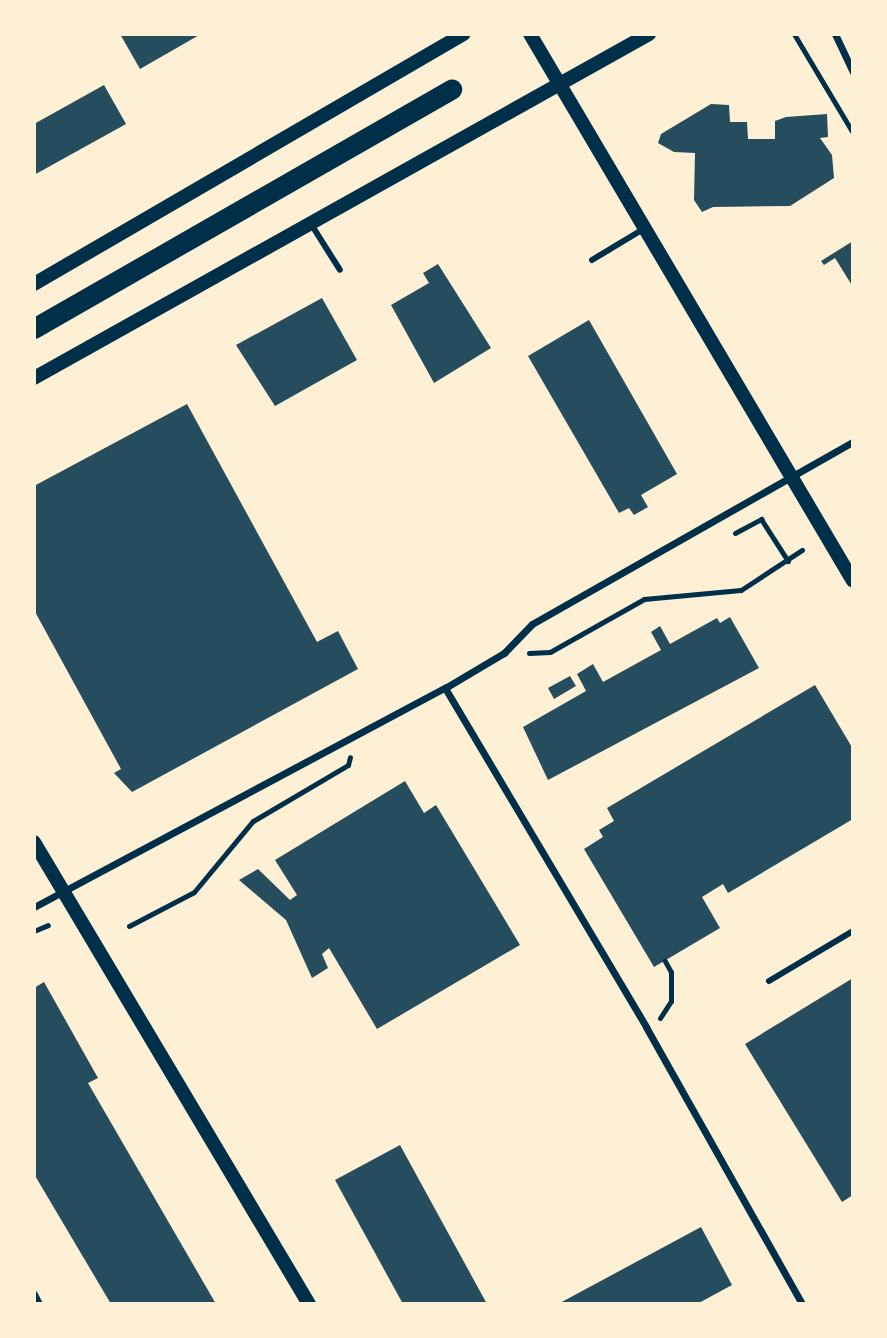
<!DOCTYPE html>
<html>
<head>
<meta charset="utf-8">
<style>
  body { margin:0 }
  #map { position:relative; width:887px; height:1338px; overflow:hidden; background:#fdf0d5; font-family:Jost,sans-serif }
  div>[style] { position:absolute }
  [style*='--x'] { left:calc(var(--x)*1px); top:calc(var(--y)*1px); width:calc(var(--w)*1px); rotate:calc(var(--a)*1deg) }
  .building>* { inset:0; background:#264d5e }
  .path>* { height:5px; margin:-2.5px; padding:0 2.5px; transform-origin:2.5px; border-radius:2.5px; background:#003049 }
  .service>* { height:6px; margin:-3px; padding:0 3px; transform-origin:3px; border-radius:3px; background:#003049 }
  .pedestrian>* { height:7px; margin:-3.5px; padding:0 3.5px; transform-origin:3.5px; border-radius:3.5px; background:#003049 }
  .tertiary>* { height:14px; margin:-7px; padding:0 7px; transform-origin:7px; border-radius:7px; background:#003049 }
  .primary>* { height:20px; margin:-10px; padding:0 10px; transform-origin:10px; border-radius:10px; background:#003049 }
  span { translate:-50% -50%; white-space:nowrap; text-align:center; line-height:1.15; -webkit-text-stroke:7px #fdf0d5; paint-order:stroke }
  .frame { position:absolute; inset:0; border:36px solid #fdf0d5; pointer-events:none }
</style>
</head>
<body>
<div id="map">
  <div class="building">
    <i style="clip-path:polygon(120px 34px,201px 34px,140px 69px)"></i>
    <i style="clip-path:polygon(104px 85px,126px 124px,34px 175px,34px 124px)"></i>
    <i style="clip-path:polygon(711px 104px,729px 105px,730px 122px,747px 122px,748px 139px,775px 139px,775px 121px,786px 117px,827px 114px,828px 137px,820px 138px,832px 155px,834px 178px,790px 206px,713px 207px,702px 212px,694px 200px,695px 153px,674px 152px,658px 143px,661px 134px)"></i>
    <i style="clip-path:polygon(853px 241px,853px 287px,835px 258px,824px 265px,821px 261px)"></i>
    <i style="clip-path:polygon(438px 264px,491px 348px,434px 383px,391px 305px,429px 283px,423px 273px)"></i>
    <i style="clip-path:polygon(322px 298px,357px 360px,275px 406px,236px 345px)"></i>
    <i style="clip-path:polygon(589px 320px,677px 474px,641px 495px,648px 507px,634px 515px,629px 508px,619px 513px,528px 356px)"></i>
    <i style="clip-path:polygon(187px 404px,317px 642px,338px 631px,358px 669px,132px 792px,114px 773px,121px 769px,34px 610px,34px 486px)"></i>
    <i style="clip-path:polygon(730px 617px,759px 668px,548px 780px,523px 727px,586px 691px,577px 674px,593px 664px,603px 682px,661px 650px,651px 632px,660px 626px,670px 644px,717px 618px,720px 623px)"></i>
    <i style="clip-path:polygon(570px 676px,576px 686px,554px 699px,548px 688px)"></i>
    <i style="clip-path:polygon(815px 685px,853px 749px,853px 819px,728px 893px,723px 884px,702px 897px,720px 928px,654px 967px,584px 849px,603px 837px,599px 830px,614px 821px,607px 808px)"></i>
    <i style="clip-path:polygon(405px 781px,424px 813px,436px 805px,520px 945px,377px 1029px,329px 948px,322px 954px,328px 968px,312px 978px,286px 920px,239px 880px,258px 869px,290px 900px,297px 895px,275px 860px)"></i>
    <i style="clip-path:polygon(853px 978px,853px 1195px,842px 1202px,745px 1044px)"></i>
    <i style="clip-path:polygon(44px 982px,98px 1078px,88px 1083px,216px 1304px,111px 1304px,34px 1174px,34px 988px)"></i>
    <i style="clip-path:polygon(400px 1145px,487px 1304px,403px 1304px,335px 1180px)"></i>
    <i style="clip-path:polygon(701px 1227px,732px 1285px,697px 1304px,558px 1304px)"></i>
  </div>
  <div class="path">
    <i style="--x:794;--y:34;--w:115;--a:59.2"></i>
    <i style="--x:735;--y:533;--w:30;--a:-28"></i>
    <i style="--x:761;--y:519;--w:50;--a:57.3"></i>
    <i style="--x:529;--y:653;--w:21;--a:-3"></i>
    <i style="--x:550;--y:652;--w:108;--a:-29.4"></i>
    <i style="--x:644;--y:599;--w:97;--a:-5.3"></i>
    <i style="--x:741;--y:590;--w:73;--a:-33.3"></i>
    <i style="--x:129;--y:926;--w:73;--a:-27.6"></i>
    <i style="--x:194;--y:892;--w:92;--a:-50.3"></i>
    <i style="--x:253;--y:821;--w:110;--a:-30.5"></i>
    <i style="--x:348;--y:765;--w:8;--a:-76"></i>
    <i style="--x:34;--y:931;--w:15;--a:-23"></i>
    <i style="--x:660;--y:1018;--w:20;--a:-57"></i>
    <i style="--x:671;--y:1001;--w:29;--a:-90"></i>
    <i style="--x:671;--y:972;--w:13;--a:-119"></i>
  </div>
  <div class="service">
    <i style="--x:311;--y:224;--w:54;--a:57.8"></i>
    <i style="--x:592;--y:260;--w:62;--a:-31.1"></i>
    <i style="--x:769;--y:981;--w:98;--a:-30.8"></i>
  </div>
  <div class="pedestrian">
    <i style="--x:835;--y:34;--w:42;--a:64.7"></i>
    <i style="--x:445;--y:688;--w:394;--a:59.3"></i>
    <i style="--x:646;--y:1027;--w:318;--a:60.6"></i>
    <i style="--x:34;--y:907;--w:466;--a:-28.1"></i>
    <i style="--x:445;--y:688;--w:69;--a:-30.7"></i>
    <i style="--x:504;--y:653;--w:40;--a:-46"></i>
    <i style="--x:532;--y:624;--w:369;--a:-29.6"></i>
    <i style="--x:34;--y:1294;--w:11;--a:63"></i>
  </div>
  <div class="tertiary">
    <i style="--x:530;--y:34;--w:635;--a:59.44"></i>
    <i style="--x:34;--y:284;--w:497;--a:-30.2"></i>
    <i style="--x:34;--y:378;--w:705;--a:-29.22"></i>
    <i style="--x:34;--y:842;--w:538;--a:59.24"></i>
  </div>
  <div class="primary">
    <i style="--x:34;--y:329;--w:482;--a:-29.8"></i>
  </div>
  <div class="frame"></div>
</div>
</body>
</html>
